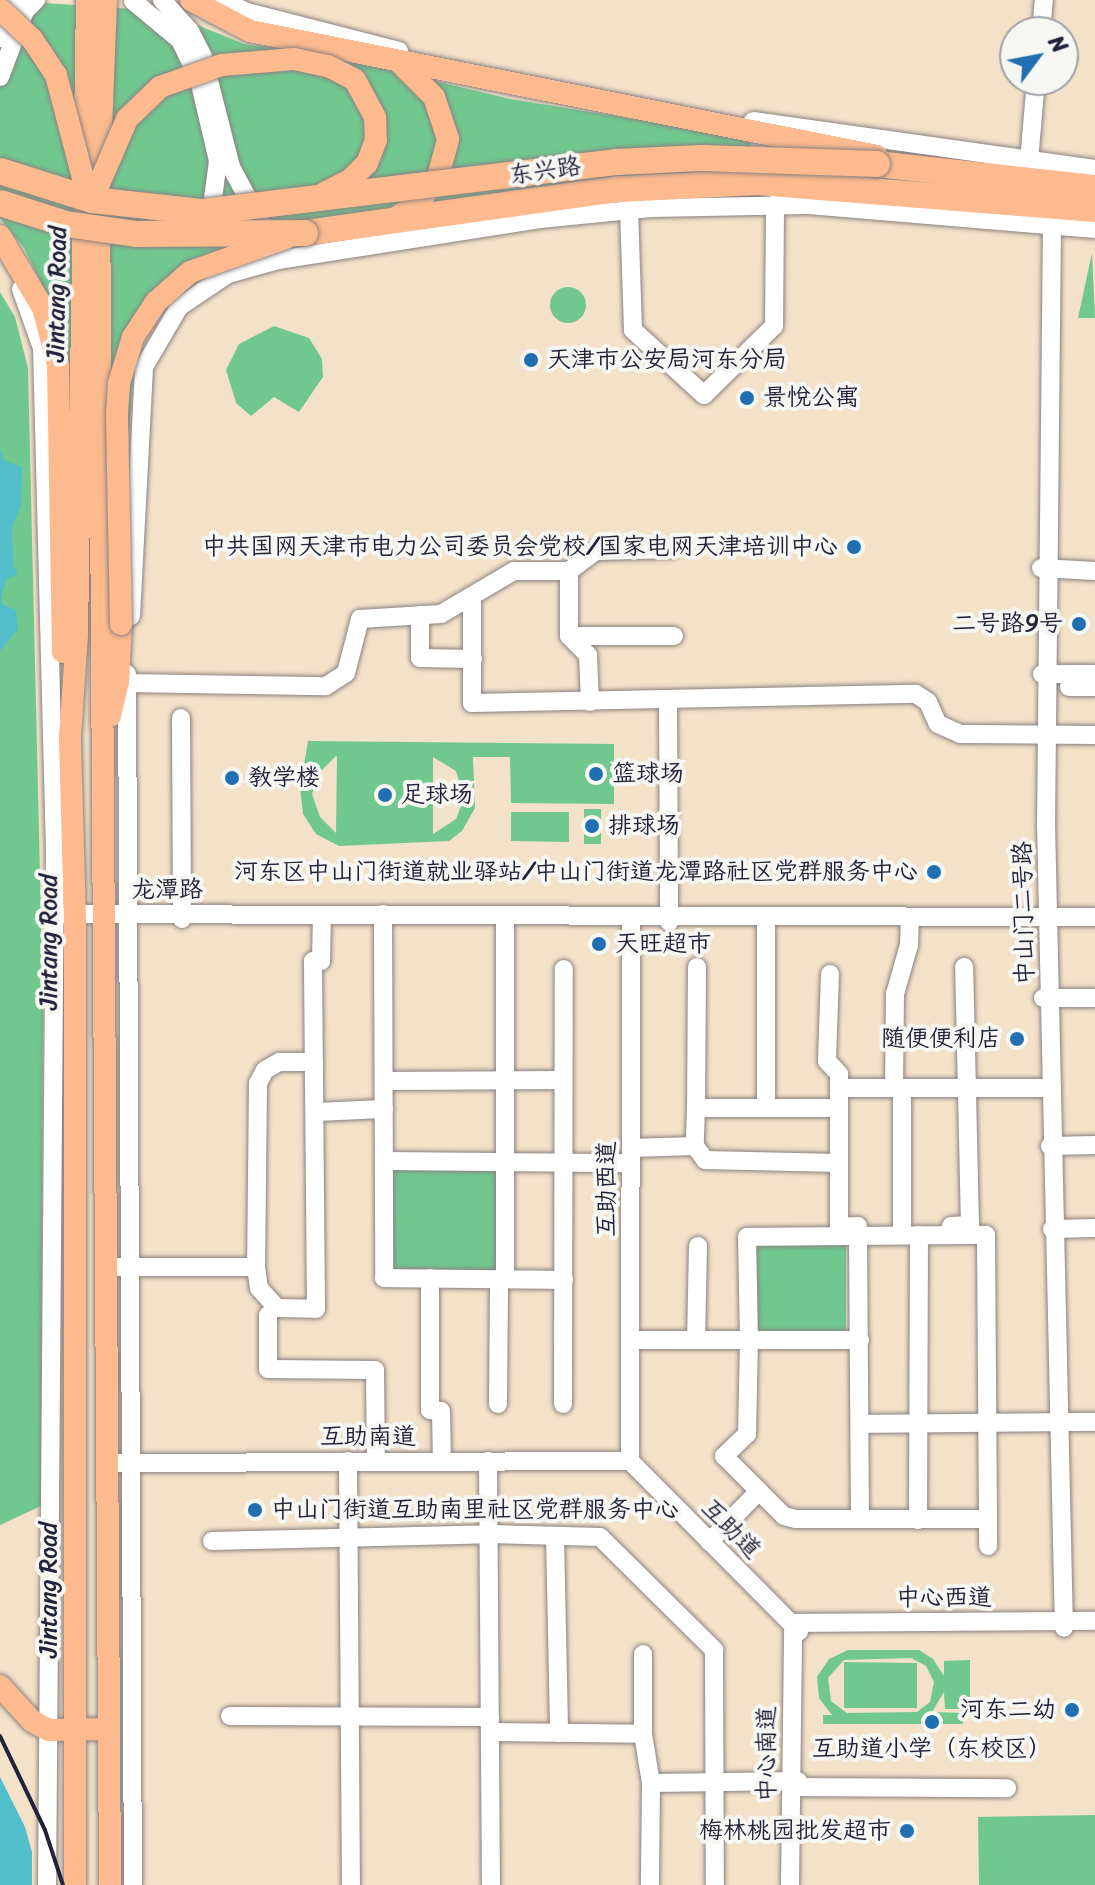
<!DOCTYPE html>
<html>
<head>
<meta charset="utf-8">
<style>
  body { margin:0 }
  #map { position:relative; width:1095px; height:1885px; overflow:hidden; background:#f3e1c8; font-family:Sriracha,"LXGW WenKai TC",sans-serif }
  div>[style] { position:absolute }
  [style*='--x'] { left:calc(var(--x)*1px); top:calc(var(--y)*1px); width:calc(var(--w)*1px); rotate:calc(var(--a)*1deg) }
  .green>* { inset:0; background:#70c88f }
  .round { border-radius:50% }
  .water>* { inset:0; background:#51bec9 }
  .roads { filter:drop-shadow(0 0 2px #8a8282) drop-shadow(0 0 2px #8a8282) }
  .minor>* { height:18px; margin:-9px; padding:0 9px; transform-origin:9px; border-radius:9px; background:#fff }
  .major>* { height:22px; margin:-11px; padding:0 11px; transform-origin:11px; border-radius:11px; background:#fcba8e }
  .highway>* { height:26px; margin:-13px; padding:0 13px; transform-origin:13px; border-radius:13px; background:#fcba8e }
  .rail>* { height:4px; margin:-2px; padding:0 2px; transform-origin:2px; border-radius:2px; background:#22223b }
  .bridges { filter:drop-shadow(0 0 2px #8a8282) drop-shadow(0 0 2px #8a8282) }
  .major-bridge>* { height:22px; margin:-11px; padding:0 11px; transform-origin:11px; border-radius:11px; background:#fcba8e }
  .highway-bridge>* { height:26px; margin:-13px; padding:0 13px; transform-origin:13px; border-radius:13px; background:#fcba8e }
  .dots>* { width:22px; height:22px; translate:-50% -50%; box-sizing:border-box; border:4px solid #f6f6f2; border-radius:50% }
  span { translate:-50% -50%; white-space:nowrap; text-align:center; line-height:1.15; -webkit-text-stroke:8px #f6f6f2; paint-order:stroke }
  .street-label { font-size:24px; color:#22223b }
  .poi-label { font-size:24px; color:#22223b }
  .left { translate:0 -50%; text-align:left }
  .right { translate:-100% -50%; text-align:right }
  .north { position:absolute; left:999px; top:16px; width:80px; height:80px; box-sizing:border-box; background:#f6f6f2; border:2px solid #a1a1a9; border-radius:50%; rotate:58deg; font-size:22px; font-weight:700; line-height:32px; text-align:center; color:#22223b }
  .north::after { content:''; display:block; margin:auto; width:28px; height:36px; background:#1f6fb2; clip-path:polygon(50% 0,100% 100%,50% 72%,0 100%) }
</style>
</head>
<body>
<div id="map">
  <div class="green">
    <i style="clip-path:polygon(0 0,163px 11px,244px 44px,318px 53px,510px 99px,751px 138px,751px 176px,641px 173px,548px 194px,307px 229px,190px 283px,165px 306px,144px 334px,134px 364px,129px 433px,65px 431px,62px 325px,24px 248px,0 218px)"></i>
    <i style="clip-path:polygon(1092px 253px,1095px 318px,1078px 318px)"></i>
    <i class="round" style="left:550px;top:287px;width:36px;height:36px"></i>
    <i style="clip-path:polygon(0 292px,15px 317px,28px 368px,43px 1003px,41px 1506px,0 1525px)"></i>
    <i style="clip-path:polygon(274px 326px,309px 338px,322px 359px,323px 377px,299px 412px,274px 397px,251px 416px,236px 403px,226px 370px,239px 344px)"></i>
    <i style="clip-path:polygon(evenodd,308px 741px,614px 744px,614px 804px,511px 803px,510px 757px,473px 757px,475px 808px,462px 831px,449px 841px,339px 846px,316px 834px,303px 814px,300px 788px,308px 741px,336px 756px,337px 757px,336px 833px,320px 817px,312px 794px,319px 773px,336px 756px,308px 741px,433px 757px,456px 771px,464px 798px,456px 819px,433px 834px,433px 757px)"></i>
    <i style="clip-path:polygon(584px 809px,601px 809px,601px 844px,584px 844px)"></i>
    <i style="clip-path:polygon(511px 812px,569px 812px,569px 842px,511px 841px)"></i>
    <i style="clip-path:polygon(392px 1168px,502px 1168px,501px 1272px,391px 1272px)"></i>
    <i style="clip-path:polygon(755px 1238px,846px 1239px,846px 1333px,755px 1332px)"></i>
    <i style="clip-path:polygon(evenodd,848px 1650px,919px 1650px,933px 1659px,944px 1676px,944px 1661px,970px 1660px,970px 1709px,945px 1709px,944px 1692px,932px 1712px,963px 1713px,963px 1724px,823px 1724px,823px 1715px,832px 1715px,819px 1698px,817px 1677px,829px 1659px,848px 1650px,911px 1658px,926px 1666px,934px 1682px,930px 1702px,917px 1712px,847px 1713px,831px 1701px,828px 1678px,844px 1660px,911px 1658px)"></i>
    <i style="clip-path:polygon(844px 1662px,917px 1663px,917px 1708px,844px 1708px)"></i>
    <i style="clip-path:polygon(1095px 1815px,1095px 1885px,979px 1885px,978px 1817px)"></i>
  </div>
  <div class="water">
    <i style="clip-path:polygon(0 449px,4px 460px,22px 467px,21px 506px,12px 526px,13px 566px,18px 574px,6px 580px,1px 597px,2px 604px,16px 610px,18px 629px,0 651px)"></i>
    <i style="clip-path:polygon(0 1777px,25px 1827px,32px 1852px,32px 1885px,0 1885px)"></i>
  </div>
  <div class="roads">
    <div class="minor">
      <i style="--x:162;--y:0;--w:42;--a:47.9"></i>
      <i style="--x:190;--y:31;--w:29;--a:63"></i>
      <i style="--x:203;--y:57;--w:114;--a:75.7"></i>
      <i style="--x:231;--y:167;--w:85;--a:61.9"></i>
      <i style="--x:221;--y:0;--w:29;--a:25"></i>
      <i style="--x:247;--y:12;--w:157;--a:14.4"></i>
      <i style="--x:133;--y:1;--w:61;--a:39.7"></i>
      <i style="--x:180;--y:40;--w:44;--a:64.6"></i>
      <i style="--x:199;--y:80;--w:83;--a:76.8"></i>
      <i style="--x:218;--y:161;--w:61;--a:97.6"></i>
      <i style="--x:1041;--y:32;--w:32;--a:-85"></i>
      <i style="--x:0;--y:38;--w:41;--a:-68.5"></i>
      <i style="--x:0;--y:77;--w:71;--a:-69.3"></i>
      <i style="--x:25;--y:11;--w:16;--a:-45"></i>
      <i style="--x:753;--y:121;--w:345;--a:8"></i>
      <i style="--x:1028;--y:173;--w:93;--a:-85.1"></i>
      <i style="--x:629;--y:209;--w:121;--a:88.1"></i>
      <i style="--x:633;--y:330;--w:96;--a:42.5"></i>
      <i style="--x:704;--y:395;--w:98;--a:-44.6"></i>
      <i style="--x:774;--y:326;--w:122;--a:-89.5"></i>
      <i style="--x:1060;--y:215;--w:12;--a:132"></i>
      <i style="--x:1052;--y:224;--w:599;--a:90.57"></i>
      <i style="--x:1046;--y:823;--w:805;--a:88.72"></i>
      <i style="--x:21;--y:289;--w:63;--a:70.4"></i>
      <i style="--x:42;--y:348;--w:503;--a:88.52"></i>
      <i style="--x:55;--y:851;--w:1034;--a:90.44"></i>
      <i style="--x:1041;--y:568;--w:54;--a:3.2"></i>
      <i style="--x:569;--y:571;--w:65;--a:90"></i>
      <i style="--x:569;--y:636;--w:105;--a:0"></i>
      <i style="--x:472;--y:596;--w:107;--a:90"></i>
      <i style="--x:472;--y:703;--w:444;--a:-1.2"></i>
      <i style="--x:916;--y:694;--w:14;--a:34"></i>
      <i style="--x:928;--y:702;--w:24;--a:66"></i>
      <i style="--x:938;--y:724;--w:24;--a:24"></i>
      <i style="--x:960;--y:734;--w:135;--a:0.4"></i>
      <i style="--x:420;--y:615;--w:43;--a:90"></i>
      <i style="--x:420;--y:658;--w:53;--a:1.1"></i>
      <i style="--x:131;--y:616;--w:249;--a:-87"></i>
      <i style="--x:144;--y:367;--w:69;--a:-59.7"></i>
      <i style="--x:179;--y:307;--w:59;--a:-34"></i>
      <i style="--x:228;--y:274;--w:52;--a:-15.6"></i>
      <i style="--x:278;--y:260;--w:265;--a:-8.9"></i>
      <i style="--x:540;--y:219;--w:114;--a:-5.6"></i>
      <i style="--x:653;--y:208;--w:156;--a:-1.1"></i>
      <i style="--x:809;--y:205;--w:287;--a:4.8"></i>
      <i style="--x:569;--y:636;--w:27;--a:45"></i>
      <i style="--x:588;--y:655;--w:47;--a:87.6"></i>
      <i style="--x:127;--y:674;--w:1211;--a:89.72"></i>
      <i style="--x:1042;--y:674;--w:53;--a:0"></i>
      <i style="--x:119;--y:677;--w:9;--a:41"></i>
      <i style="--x:126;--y:683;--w:200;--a:0.9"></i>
      <i style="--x:326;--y:686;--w:24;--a:-33"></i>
      <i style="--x:346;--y:673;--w:56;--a:-75.5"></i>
      <i style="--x:360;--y:619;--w:81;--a:-3.5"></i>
      <i style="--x:441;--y:614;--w:85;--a:-30.5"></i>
      <i style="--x:514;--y:571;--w:55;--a:0"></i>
      <i style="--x:569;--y:571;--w:34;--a:-37"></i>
      <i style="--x:596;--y:551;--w:76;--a:-1.5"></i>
      <i style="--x:1069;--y:687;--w:26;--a:0"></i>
      <i style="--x:668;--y:700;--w:222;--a:89.7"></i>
      <i style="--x:181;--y:718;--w:201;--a:89.7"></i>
      <i style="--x:62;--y:914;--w:1033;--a:0.17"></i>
      <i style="--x:383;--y:914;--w:364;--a:89.8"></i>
      <i style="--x:384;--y:1278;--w:180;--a:0.6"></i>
      <i style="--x:505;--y:915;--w:364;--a:90"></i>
      <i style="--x:697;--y:967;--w:141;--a:90.4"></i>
      <i style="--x:696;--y:1108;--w:143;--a:0"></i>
      <i style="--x:830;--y:974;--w:87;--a:92"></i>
      <i style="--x:827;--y:1061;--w:18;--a:47"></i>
      <i style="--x:839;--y:1074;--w:153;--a:90"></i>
      <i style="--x:839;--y:1227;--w:19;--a:-3"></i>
      <i style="--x:1043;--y:998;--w:52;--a:0"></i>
      <i style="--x:314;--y:1062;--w:35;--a:180"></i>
      <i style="--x:279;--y:1062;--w:16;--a:150"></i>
      <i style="--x:265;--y:1070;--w:15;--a:118"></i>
      <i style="--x:258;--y:1083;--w:184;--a:90.6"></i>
      <i style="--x:256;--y:1267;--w:21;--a:82"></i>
      <i style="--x:259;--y:1288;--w:27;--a:48"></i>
      <i style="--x:277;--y:1308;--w:39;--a:1"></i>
      <i style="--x:316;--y:1309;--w:348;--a:-90.5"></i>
      <i style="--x:313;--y:961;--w:8;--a:0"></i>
      <i style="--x:321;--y:961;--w:46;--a:-88.8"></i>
      <i style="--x:384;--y:1081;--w:179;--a:-0.3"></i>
      <i style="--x:839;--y:1088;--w:213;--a:0"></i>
      <i style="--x:894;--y:1088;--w:94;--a:-89.4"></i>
      <i style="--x:895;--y:994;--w:51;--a:-74.1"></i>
      <i style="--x:909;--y:945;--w:28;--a:-88"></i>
      <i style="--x:902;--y:1089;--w:137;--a:90"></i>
      <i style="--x:696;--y:1108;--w:38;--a:92"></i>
      <i style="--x:695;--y:1146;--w:17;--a:54"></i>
      <i style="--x:705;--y:1160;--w:133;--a:1.3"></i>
      <i style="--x:766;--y:1108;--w:190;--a:-90"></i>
      <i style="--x:315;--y:1112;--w:69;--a:-2.5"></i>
      <i style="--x:1050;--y:1146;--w:45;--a:-1.3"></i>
      <i style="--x:631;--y:1148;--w:64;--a:-1.8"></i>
      <i style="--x:385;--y:1161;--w:246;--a:0.5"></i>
      <i style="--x:951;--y:1226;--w:19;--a:-3"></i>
      <i style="--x:970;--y:1225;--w:258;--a:-91.3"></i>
      <i style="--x:1052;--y:1229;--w:43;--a:-1.3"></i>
      <i style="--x:858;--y:1234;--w:285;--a:89.6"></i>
      <i style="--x:698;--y:1246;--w:94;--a:91.2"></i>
      <i style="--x:696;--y:1340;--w:53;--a:0"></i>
      <i style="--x:749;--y:1340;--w:94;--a:91.2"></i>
      <i style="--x:747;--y:1434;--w:32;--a:136"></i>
      <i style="--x:724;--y:1456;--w:49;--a:45"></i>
      <i style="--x:759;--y:1491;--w:71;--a:134.4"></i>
      <i style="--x:119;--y:1267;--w:137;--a:0"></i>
      <i style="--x:430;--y:1278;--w:132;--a:90"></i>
      <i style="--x:430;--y:1410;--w:11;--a:5"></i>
      <i style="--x:441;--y:1411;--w:50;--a:88.9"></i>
      <i style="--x:268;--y:1315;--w:54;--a:90"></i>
      <i style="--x:268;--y:1369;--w:107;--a:0.5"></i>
      <i style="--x:375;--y:1370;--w:90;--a:89.4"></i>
      <i style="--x:630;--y:1340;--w:66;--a:0"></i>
      <i style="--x:860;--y:1340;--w:111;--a:180"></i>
      <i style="--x:749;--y:1340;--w:103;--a:-91.1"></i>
      <i style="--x:747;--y:1237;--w:239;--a:-0.5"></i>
      <i style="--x:986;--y:1235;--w:311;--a:89.6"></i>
      <i style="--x:498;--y:1404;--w:125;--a:-89.5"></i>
      <i style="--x:563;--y:1404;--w:435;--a:-89.9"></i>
      <i style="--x:860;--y:1424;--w:235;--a:-0.5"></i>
      <i style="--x:348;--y:1461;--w:424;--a:89.6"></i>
      <i style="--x:488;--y:1461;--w:424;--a:89.6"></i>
      <i style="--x:630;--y:1461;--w:544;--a:-89.89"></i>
      <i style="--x:630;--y:1461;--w:240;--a:45.2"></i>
      <i style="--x:117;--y:1463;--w:513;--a:-0.22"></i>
      <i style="--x:759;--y:1491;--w:35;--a:45"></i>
      <i style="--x:784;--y:1516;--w:12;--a:14"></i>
      <i style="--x:796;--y:1519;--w:191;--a:0"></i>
      <i style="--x:918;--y:1520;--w:285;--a:-89.8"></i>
      <i style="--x:555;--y:1536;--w:197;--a:88.8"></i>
      <i style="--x:212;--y:1541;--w:277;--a:-1.4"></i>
      <i style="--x:489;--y:1534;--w:111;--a:1.5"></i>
      <i style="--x:600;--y:1537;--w:161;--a:44.7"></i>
      <i style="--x:714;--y:1650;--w:235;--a:89.8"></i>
      <i style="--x:793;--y:1623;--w:302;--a:-0.4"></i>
      <i style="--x:643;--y:1654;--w:80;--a:90"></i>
      <i style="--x:643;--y:1734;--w:50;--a:80.7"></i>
      <i style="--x:651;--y:1783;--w:102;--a:90.6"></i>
      <i style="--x:230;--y:1716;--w:260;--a:0.2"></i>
      <i style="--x:490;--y:1732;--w:153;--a:0.7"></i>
      <i style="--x:651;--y:1783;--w:147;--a:-0.8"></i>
      <i style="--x:790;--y:1787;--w:217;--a:0.3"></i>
      <i style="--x:790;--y:1885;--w:262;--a:-89.3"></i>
    </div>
    <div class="major">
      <i style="--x:106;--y:0;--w:184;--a:92.2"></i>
      <i style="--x:99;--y:184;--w:1701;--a:89.63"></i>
      <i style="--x:191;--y:0;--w:67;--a:27.7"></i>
      <i style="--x:250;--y:31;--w:639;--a:11.27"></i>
      <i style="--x:391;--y:221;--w:32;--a:-34"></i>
      <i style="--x:418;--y:203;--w:33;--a:-52"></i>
      <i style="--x:438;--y:177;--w:39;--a:-75"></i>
      <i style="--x:448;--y:139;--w:44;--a:-108.4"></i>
      <i style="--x:434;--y:97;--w:47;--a:-135"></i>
      <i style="--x:0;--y:236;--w:84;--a:59.2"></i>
      <i style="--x:43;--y:308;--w:59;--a:75.3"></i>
      <i style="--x:58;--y:365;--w:287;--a:89"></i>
      <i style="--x:110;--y:716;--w:35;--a:-77"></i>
      <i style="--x:118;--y:682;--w:58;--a:-87"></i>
      <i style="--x:0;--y:1686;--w:47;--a:47.6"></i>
      <i style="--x:32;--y:1721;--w:19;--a:28"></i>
      <i style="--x:49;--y:1730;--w:59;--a:-1"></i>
      <i style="--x:75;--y:1885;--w:965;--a:-90"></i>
      <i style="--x:75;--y:920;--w:183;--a:-91.6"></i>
      <i style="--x:70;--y:737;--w:102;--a:-86.1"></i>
      <i style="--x:77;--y:635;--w:635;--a:-89.1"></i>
    </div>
    <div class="highway">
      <i style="--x:877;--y:164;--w:219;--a:6.3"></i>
      <i style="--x:305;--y:233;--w:318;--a:-8"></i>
      <i style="--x:620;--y:189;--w:138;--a:-2.9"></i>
      <i style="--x:758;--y:182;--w:338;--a:4.6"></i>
    </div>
  </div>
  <div class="rail">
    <i style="--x:0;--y:1736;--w:104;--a:64.4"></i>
    <i style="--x:45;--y:1830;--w:58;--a:71.9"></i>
  </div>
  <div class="bridges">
    <div class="major-bridge">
      <i style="--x:0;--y:9;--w:44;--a:43.2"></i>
      <i style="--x:32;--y:39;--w:43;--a:56.3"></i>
      <i style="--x:56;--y:75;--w:111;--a:75.3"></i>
      <i style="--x:99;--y:184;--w:71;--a:-66.7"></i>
      <i style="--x:127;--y:119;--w:46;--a:-44.1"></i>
      <i style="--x:160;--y:87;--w:66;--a:-19.5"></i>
      <i style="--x:222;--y:65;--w:72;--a:-4.8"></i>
      <i style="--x:294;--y:59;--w:35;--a:12"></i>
      <i style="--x:328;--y:66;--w:30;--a:27"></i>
      <i style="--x:355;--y:80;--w:42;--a:61.6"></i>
      <i style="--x:375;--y:117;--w:23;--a:88"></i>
      <i style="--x:376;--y:140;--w:25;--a:111"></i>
      <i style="--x:367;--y:163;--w:24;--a:135"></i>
      <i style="--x:350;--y:180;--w:30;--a:153"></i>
      <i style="--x:121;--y:624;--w:211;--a:-91.1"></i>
      <i style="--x:117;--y:413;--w:30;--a:-86"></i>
      <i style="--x:119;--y:383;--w:48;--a:-73.1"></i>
      <i style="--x:133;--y:337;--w:42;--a:-56.7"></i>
      <i style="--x:156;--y:302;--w:45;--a:-41.4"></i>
      <i style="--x:190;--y:272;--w:102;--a:-19.5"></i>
    </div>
    <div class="highway-bridge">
      <i style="--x:0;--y:171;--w:96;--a:17.5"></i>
      <i style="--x:92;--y:200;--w:112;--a:6.2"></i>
      <i style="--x:203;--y:212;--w:417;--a:-6.9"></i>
      <i style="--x:617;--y:162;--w:86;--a:-2.7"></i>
      <i style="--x:703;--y:158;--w:174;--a:2"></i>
      <i style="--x:0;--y:203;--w:69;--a:17.7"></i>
      <i style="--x:66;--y:224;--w:72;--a:8"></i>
      <i style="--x:137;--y:234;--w:168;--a:-0.3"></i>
    </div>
  </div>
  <div class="dots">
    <i style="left:531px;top:360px;background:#1f6fb2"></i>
    <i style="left:747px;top:398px;background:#1f6fb2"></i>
    <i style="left:854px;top:547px;background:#1f6fb2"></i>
    <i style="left:1079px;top:624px;background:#1f6fb2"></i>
    <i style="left:596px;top:774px;background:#1f6fb2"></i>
    <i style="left:232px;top:778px;background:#1f6fb2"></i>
    <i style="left:385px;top:795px;background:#1f6fb2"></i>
    <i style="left:592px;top:826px;background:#1f6fb2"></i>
    <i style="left:934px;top:872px;background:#1f6fb2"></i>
    <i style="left:599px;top:944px;background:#1f6fb2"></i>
    <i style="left:1017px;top:1039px;background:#1f6fb2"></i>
    <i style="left:255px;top:1510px;background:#1f6fb2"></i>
    <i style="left:1072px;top:1710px;background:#1f6fb2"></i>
    <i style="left:932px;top:1722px;background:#1f6fb2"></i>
    <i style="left:907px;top:1831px;background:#1f6fb2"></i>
  </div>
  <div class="street-label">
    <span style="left:545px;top:171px;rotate:-8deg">东兴路</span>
    <span style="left:57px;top:294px;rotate:-89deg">Jintang Road</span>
    <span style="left:167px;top:890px">龙潭路</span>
    <span style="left:1024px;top:913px;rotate:-91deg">中山门二号路</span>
    <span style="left:49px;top:942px;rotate:-90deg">Jintang Road</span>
    <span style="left:607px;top:1189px;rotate:-90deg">互助西道</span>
    <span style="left:368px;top:1437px">互助南道</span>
    <span style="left:731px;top:1529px;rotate:45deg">互助道</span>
    <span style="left:49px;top:1590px;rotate:-90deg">Jintang Road</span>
    <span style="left:944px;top:1598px">中心西道</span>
    <span style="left:767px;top:1754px;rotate:-90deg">中心南道</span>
  </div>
  <div class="poi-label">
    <span class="left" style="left:547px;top:360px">天津市公安局河东分局</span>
    <span class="left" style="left:763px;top:398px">景悦公寓</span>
    <span class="right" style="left:838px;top:547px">中共国网天津市电力公司委员会党校/国家电网天津培训中心</span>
    <span class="right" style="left:1063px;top:624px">二号路9号</span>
    <span class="left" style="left:612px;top:774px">篮球场</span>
    <span class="left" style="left:248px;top:778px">教学楼</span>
    <span class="left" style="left:401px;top:795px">足球场</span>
    <span class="left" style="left:608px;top:826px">排球场</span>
    <span class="right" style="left:918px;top:872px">河东区中山门街道就业驿站/中山门街道龙潭路社区党群服务中心</span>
    <span class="left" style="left:615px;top:944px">天旺超市</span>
    <span class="right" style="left:1001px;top:1039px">随便便利店</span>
    <span class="left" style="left:271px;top:1510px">中山门街道互助南里社区党群服务中心</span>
    <span class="right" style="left:1056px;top:1710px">河东二幼</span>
    <span style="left:932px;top:1749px">互助道小学（东校区）</span>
    <span class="right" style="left:891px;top:1831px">梅林桃园批发超市</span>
  </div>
  <div class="north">N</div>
</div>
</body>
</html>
